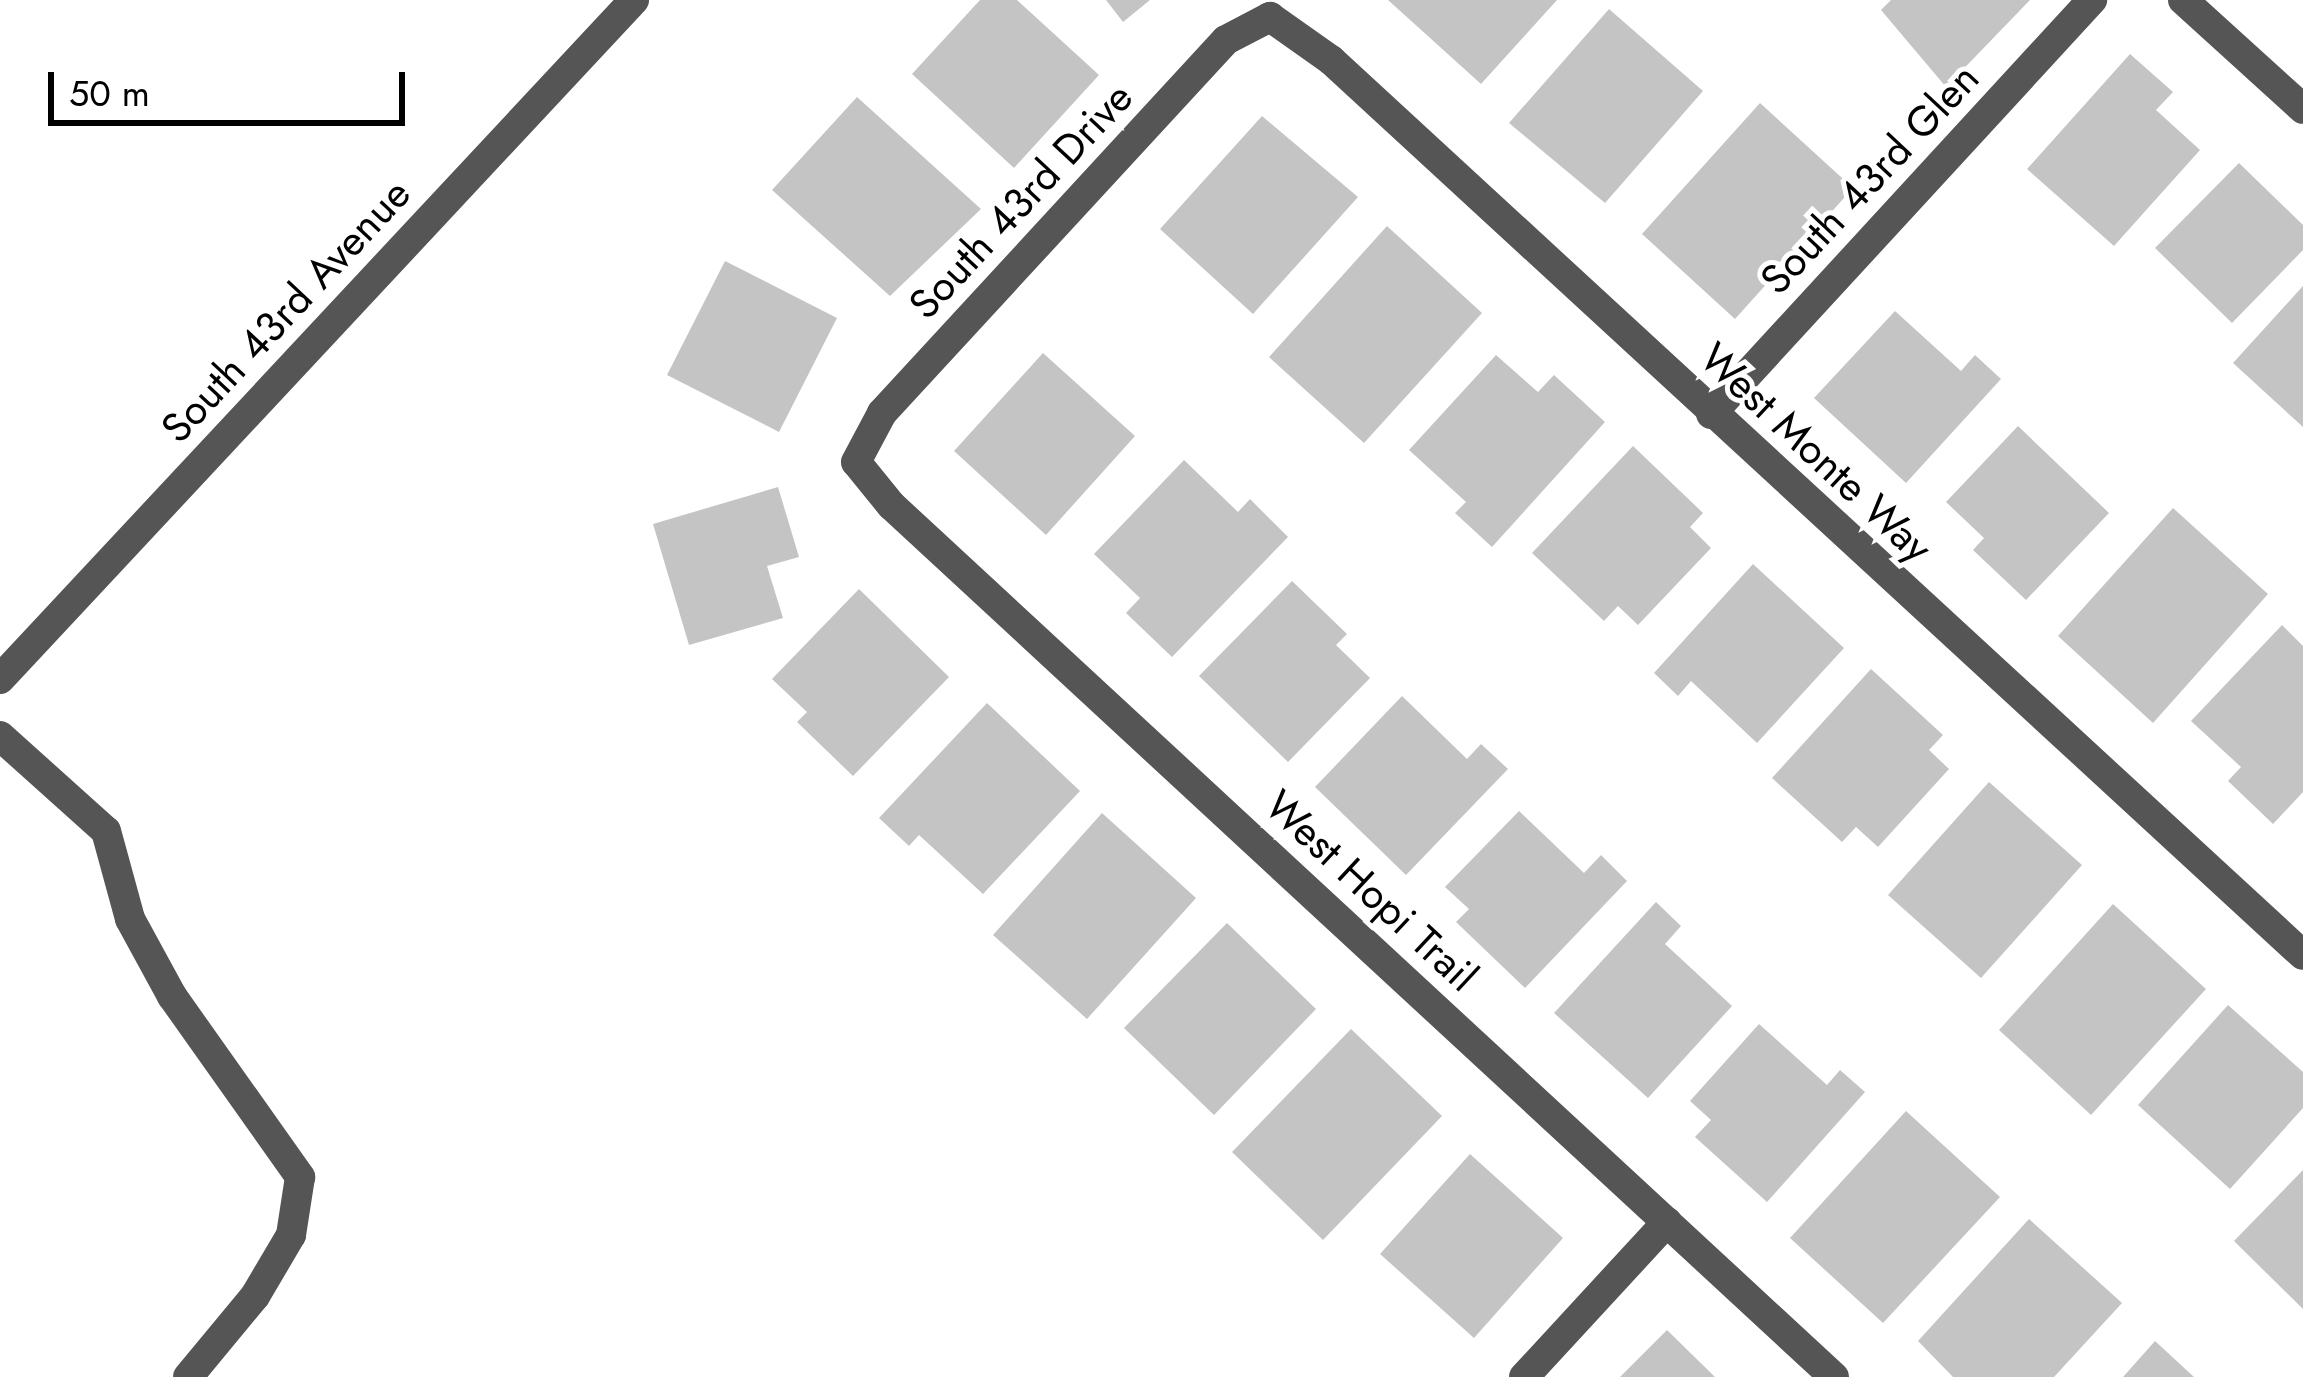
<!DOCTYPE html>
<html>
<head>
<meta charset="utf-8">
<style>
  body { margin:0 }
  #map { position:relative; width:2303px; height:1377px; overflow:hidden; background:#fff; font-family:Jost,sans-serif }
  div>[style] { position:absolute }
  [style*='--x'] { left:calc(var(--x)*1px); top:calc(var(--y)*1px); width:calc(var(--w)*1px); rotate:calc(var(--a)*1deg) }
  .building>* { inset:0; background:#c4c4c4 }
  .minor>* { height:30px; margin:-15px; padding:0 15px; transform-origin:15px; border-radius:15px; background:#555 }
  span { translate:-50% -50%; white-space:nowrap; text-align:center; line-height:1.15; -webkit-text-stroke:10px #fff; paint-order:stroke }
  .street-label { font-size:42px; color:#000 }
  .scale { position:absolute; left:48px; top:72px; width:357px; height:54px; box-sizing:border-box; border:6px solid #000; border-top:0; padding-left:15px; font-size:36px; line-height:42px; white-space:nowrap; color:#000; -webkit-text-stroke:9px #fff; paint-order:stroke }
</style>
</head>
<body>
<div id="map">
  <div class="building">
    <i style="clip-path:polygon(980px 0,1017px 0,1099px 75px,1014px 168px,912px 74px)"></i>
    <i style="clip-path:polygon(1106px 0,1150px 0,1123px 22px)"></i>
    <i style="clip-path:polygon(1388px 0,1557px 0,1481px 84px)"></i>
    <i style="clip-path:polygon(1891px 0,2030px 0,1946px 87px,1881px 10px)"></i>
    <i style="clip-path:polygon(1609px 9px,1703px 91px,1605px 203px,1509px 123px)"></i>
    <i style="clip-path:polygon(2130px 54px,2173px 92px,2156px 110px,2200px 150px,2114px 246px,2027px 169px)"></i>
    <i style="clip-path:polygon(857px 97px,981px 209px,890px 296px,772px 190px)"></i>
    <i style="clip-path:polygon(1760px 103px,1853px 188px,1735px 319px,1642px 234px)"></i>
    <i style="clip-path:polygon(1262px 116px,1358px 197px,1253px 314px,1160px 229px)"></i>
    <i style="clip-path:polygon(2239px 163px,2303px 225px,2303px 250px,2232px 323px,2155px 248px)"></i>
    <i style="clip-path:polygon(1387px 226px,1482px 313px,1364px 443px,1269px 357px)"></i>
    <i style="clip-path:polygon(725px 261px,837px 318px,779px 432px,667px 375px)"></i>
    <i style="clip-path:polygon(2303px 286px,2303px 427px,2233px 363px)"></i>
    <i style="clip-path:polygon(1895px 311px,1961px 371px,1975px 355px,2001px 379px,1906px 483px,1814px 398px)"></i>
    <i style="clip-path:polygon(1043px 353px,1135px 436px,1046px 535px,954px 451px)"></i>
    <i style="clip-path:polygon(1496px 355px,1538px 392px,1554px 375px,1605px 422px,1492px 547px,1455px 513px,1466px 502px,1409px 450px)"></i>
    <i style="clip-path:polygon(2018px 426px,2109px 513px,2026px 600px,1973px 550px,1984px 538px,1946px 502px)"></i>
    <i style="clip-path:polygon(1633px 446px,1703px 513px,1690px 527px,1711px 548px,1638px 625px,1618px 606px,1604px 621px,1532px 553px)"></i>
    <i style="clip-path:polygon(1184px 460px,1238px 512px,1250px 499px,1288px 537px,1172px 657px,1126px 613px,1140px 598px,1094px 554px)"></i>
    <i style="clip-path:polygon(778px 487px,799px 557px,767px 566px,783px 618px,689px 645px,653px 524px)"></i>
    <i style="clip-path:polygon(2173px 508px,2268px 594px,2153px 723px,2058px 636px)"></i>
    <i style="clip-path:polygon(1753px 564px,1844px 648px,1757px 743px,1691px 681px,1678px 696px,1654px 673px)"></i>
    <i style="clip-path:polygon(1292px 581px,1347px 634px,1336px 645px,1370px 678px,1288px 762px,1199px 676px)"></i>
    <i style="clip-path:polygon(859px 589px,949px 677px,853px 776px,797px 722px,807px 712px,772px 679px)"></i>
    <i style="clip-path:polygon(2282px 625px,2303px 646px,2303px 792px,2273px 824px,2228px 781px,2241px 767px,2191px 721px)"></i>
    <i style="clip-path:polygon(1871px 669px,1943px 735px,1929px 750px,1949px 769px,1878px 847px,1856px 827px,1842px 842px,1772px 778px)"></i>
    <i style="clip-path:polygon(1402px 696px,1467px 759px,1481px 744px,1508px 769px,1406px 875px,1315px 787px)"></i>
    <i style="clip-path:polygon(987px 703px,1080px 791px,983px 894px,919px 835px,909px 846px,879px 818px)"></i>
    <i style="clip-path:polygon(1989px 782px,2082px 865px,1981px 978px,1888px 895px)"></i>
    <i style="clip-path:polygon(1519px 811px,1584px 873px,1601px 855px,1627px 881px,1525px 988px,1456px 922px,1469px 909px,1445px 887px)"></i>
    <i style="clip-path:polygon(1102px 813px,1196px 898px,1087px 1019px,993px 935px)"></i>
    <i style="clip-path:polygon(1656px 902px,1681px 926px,1665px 944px,1732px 1006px,1648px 1098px,1554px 1013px)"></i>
    <i style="clip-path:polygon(2113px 904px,2206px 989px,2091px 1115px,1999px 1030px)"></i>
    <i style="clip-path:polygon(1227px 923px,1316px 1009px,1214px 1115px,1124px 1028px)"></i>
    <i style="clip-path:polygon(2228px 1005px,2303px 1072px,2303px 1108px,2230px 1189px,2138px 1105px)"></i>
    <i style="clip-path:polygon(1759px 1024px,1827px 1085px,1840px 1070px,1865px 1092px,1767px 1202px,1695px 1137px,1711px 1120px,1690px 1101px)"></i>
    <i style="clip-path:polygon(1351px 1029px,1442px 1116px,1323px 1240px,1232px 1152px)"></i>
    <i style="clip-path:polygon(1906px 1111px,2000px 1197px,1883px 1323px,1790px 1238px)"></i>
    <i style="clip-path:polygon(1470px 1154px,1563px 1238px,1474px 1338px,1380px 1254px)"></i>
    <i style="clip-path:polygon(2303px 1170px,2303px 1309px,2234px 1241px)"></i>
    <i style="clip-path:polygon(2029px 1219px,2122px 1303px,2054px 1377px,1953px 1377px,1918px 1341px)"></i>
    <i style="clip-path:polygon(1667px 1330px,1715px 1377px,1620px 1377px)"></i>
    <i style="clip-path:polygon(2155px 1341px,2194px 1377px,2123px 1377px)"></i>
  </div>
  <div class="minor">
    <i style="--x:2183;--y:0;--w:162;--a:42.2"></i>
    <i style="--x:1711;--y:414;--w:563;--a:-47.38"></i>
    <i style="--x:0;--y:679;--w:929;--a:-46.96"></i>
    <i style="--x:0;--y:736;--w:142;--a:41.9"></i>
    <i style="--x:106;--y:831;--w:91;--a:74.7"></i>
    <i style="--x:130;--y:919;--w:88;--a:61.4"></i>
    <i style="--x:172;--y:996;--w:222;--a:54.7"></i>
    <i style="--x:300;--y:1177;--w:59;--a:98.8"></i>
    <i style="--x:291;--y:1235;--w:71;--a:120.5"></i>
    <i style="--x:255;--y:1296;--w:105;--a:129.6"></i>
    <i style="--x:1524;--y:1377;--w:211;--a:-47.3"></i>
    <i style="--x:1834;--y:1377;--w:1284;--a:-137.24"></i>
    <i style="--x:891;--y:505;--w:55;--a:-129.1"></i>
    <i style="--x:856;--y:462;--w:55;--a:-62"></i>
    <i style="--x:882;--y:413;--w:507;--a:-47.32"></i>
    <i style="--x:1226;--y:40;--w:50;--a:-27.6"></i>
    <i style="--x:1270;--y:17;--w:75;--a:35.2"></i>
    <i style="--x:1331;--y:60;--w:1321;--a:42.64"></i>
  </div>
  <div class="street-label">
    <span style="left:1870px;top:179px;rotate:-47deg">South 43rd Glen</span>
    <span style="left:1021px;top:201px;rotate:-47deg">South 43rd Drive</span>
    <span style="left:286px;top:311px;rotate:-47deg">South 43rd Avenue</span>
    <span style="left:1816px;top:453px;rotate:43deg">West Monte Way</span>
    <span style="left:1371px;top:891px;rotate:43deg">West Hopi Trail</span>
  </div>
  <div class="scale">50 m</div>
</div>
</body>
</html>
